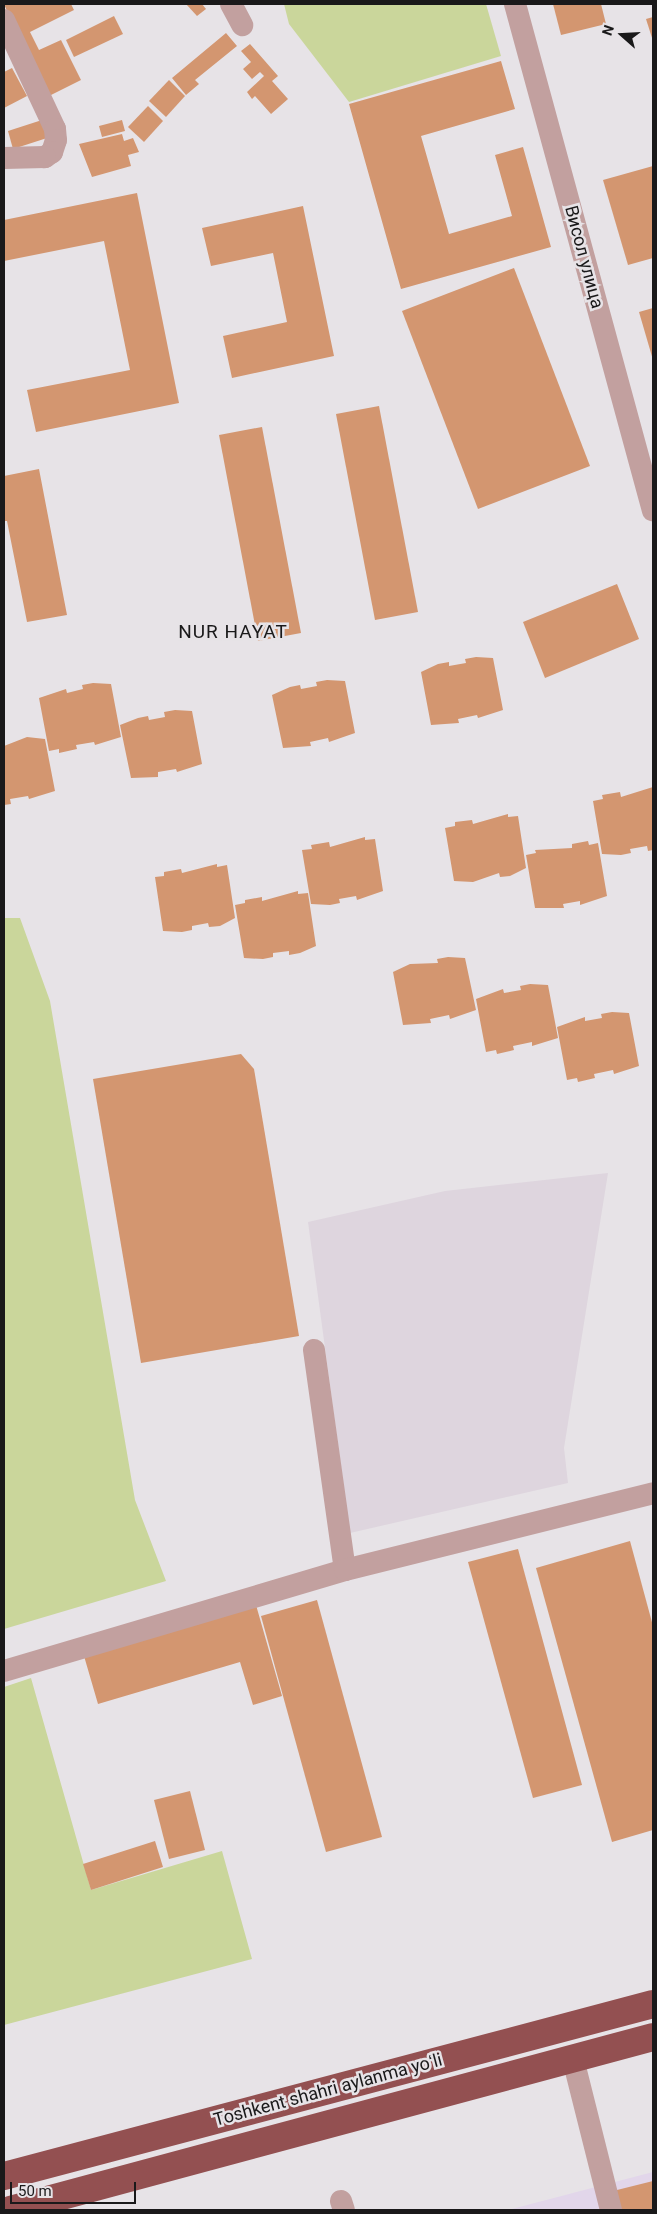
<!DOCTYPE html>
<html>
<head>
<meta charset="utf-8">
<style>
  body { margin:0 }
  #map { position:relative; width:657px; height:2214px; overflow:hidden; background:#e7e3e7; font-family:Roboto,sans-serif }
  div>[style] { position:absolute }
  [style*='--x'] { left:calc(var(--x)*1px); top:calc(var(--y)*1px); width:calc(var(--w)*1px); rotate:calc(var(--a)*1deg) }
  .commercial>* { inset:0; background:#e2d6ea }
  .built>* { inset:0; background:#ded5de }
  .green>* { inset:0; background:#cad69b }
  .building>* { inset:0; background:#d39670 }
  .minor>* { height:22px; margin:-11px; padding:0 11px; transform-origin:11px; border-radius:11px; background:#c2a09f }
  .highway>* { height:28px; margin:-14px; padding:0 14px; transform-origin:14px; border-radius:14px; background:#935051 }
  span { translate:-50% -50%; white-space:nowrap; text-align:center; line-height:1.15; -webkit-text-stroke:5px #e7e3e7; paint-order:stroke }
  .street-label { font-size:18px; color:#1a191a }
  .neighbourhood-label { font-size:19px; color:#1a191a; letter-spacing:1px }
  .frame { position:absolute; inset:0; border:5px solid #1a191a; pointer-events:none }
  .north { position:absolute; left:597px; top:10px; width:50px; height:50px; -webkit-text-stroke:4px #e7e3e7; paint-order:stroke; rotate:289deg; font-size:14px; font-weight:700; line-height:20px; text-align:center; color:#1a191a }
  .north::after { content:''; display:block; margin:auto; width:18px; height:22px; background:#1a191a; clip-path:polygon(50% 0,100% 100%,50% 72%,0 100%) }
  .scale { position:absolute; left:10px; top:2182px; width:126px; height:22px; box-sizing:border-box; border:2px solid #1a191a; border-top:0; padding-left:6px; font-size:15px; line-height:18px; white-space:nowrap; color:#1a191a; -webkit-text-stroke:4px #e7e3e7; paint-order:stroke }
</style>
</head>
<body>
<div id="map">
  <div class="commercial">
    <i style="clip-path:polygon(653px 2172px,653px 2210px,508px 2210px)"></i>
  </div>
  <div class="built">
    <i style="clip-path:polygon(608px 1173px,564px 1448px,568px 1483px,350px 1533px,308px 1222px,445px 1191px)"></i>
  </div>
  <div class="green">
    <i style="clip-path:polygon(284px 4px,486px 4px,501px 56px,349px 102px,289px 24px)"></i>
    <i style="clip-path:polygon(4px 918px,20px 918px,50px 1001px,135px 1500px,166px 1581px,4px 1629px)"></i>
    <i style="clip-path:polygon(31px 1678px,91px 1890px,222px 1851px,252px 1959px,4px 2025px,4px 1687px)"></i>
  </div>
  <div class="building">
    <i style="clip-path:polygon(4px 4px,71px 4px,74px 10px,30px 32px,39px 50px,61px 40px,81px 80px,45px 98px)"></i>
    <i style="clip-path:polygon(186px 4px,202px 4px,206px 9px,197px 16px)"></i>
    <i style="clip-path:polygon(553px 4px,601px 4px,606px 24px,561px 35px)"></i>
    <i style="clip-path:polygon(114px 16px,123px 34px,74px 57px,66px 40px)"></i>
    <i style="clip-path:polygon(653px 17px,653px 41px,646px 19px)"></i>
    <i style="clip-path:polygon(226px 33px,237px 46px,195px 80px,199px 84px,186px 95px,172px 78px)"></i>
    <i style="clip-path:polygon(250px 44px,278px 76px,272px 81px,288px 99px,271px 114px,255px 96px,252px 99px,247px 92px,264px 76px,260px 72px,252px 79px,243px 69px,251px 62px,241px 51px)"></i>
    <i style="clip-path:polygon(501px 61px,515px 109px,421px 136px,449px 234px,512px 216px,495px 155px,523px 147px,551px 247px,401px 289px,349px 104px)"></i>
    <i style="clip-path:polygon(12px 68px,27px 96px,4px 108px,4px 72px)"></i>
    <i style="clip-path:polygon(169px 80px,185px 96px,166px 117px,149px 101px)"></i>
    <i style="clip-path:polygon(148px 106px,163px 121px,144px 142px,128px 127px)"></i>
    <i style="clip-path:polygon(42px 120px,47px 138px,13px 149px,8px 131px)"></i>
    <i style="clip-path:polygon(122px 120px,125px 131px,102px 137px,99px 126px)"></i>
    <i style="clip-path:polygon(122px 134px,124px 141px,133px 138px,139px 152px,128px 155px,131px 166px,92px 177px,79px 144px)"></i>
    <i style="clip-path:polygon(653px 166px,653px 258px,628px 265px,603px 180px)"></i>
    <i style="clip-path:polygon(137px 193px,179px 403px,36px 432px,27px 390px,130px 370px,104px 241px,4px 261px,4px 220px)"></i>
    <i style="clip-path:polygon(303px 206px,334px 356px,232px 378px,223px 336px,287px 322px,273px 253px,211px 266px,202px 228px)"></i>
    <i style="clip-path:polygon(514px 268px,590px 466px,478px 509px,402px 311px)"></i>
    <i style="clip-path:polygon(653px 308px,653px 360px,639px 312px)"></i>
    <i style="clip-path:polygon(379px 406px,418px 612px,375px 620px,336px 414px)"></i>
    <i style="clip-path:polygon(262px 427px,301px 633px,258px 641px,219px 435px)"></i>
    <i style="clip-path:polygon(39px 469px,67px 615px,27px 622px,7px 521px,4px 521px,4px 476px)"></i>
    <i style="clip-path:polygon(617px 584px,639px 639px,545px 678px,523px 622px)"></i>
    <i style="clip-path:polygon(476px 657px,493px 658px,503px 710px,478px 718px,477px 715px,458px 719px,459px 723px,431px 725px,421px 672px,438px 664px,449px 662px,449px 666px,466px 663px,465px 659px)"></i>
    <i style="clip-path:polygon(327px 680px,345px 681px,355px 733px,329px 742px,328px 738px,310px 742px,311px 746px,283px 748px,272px 695px,290px 687px,300px 685px,301px 689px,317px 686px,316px 682px)"></i>
    <i style="clip-path:polygon(93px 683px,111px 684px,121px 737px,95px 745px,94px 742px,76px 745px,77px 749px,59px 753px,59px 749px,49px 751px,39px 698px,66px 689px,67px 693px,83px 689px,82px 685px)"></i>
    <i style="clip-path:polygon(175px 710px,192px 711px,202px 764px,177px 772px,176px 769px,158px 772px,158px 777px,131px 778px,120px 725px,138px 718px,148px 716px,149px 720px,165px 717px,164px 712px)"></i>
    <i style="clip-path:polygon(27px 737px,45px 739px,55px 791px,29px 799px,28px 796px,10px 799px,11px 804px,4px 805px,4px 746px)"></i>
    <i style="clip-path:polygon(653px 787px,653px 850px,648px 851px,647px 846px,630px 849px,631px 853px,621px 855px,602px 854px,593px 801px,603px 799px,602px 795px,620px 792px,621px 797px)"></i>
    <i style="clip-path:polygon(508px 814px,508px 817px,518px 816px,526px 868px,510px 876px,500px 877px,499px 873px,473px 882px,454px 881px,445px 828px,455px 826px,455px 822px,472px 820px,473px 824px)"></i>
    <i style="clip-path:polygon(365px 837px,365px 840px,375px 839px,383px 891px,357px 900px,356px 896px,339px 899px,340px 903px,330px 905px,311px 904px,302px 850px,312px 849px,311px 845px,329px 842px,330px 847px)"></i>
    <i style="clip-path:polygon(588px 841px,589px 845px,598px 843px,607px 896px,580px 905px,580px 901px,563px 904px,564px 908px,535px 908px,526px 855px,536px 853px,535px 850px,572px 848px,572px 844px)"></i>
    <i style="clip-path:polygon(217px 864px,217px 867px,227px 865px,235px 918px,220px 926px,209px 927px,208px 923px,192px 926px,192px 930px,182px 932px,163px 931px,155px 877px,164px 876px,164px 872px,181px 869px,182px 873px)"></i>
    <i style="clip-path:polygon(298px 891px,298px 894px,308px 893px,316px 946px,300px 953px,289px 955px,289px 951px,273px 953px,273px 957px,263px 959px,244px 958px,235px 905px,245px 903px,245px 900px,262px 897px,262px 901px)"></i>
    <i style="clip-path:polygon(448px 957px,465px 958px,476px 1010px,450px 1019px,449px 1015px,430px 1019px,431px 1023px,403px 1025px,393px 972px,410px 964px,438px 963px,437px 959px)"></i>
    <i style="clip-path:polygon(530px 984px,548px 985px,558px 1038px,532px 1046px,532px 1042px,513px 1046px,514px 1050px,497px 1054px,496px 1050px,486px 1052px,476px 999px,503px 989px,504px 993px,521px 990px,520px 986px)"></i>
    <i style="clip-path:polygon(612px 1012px,629px 1013px,639px 1066px,614px 1074px,613px 1070px,594px 1074px,595px 1078px,578px 1082px,577px 1078px,567px 1080px,557px 1027px,585px 1017px,585px 1021px,602px 1018px,601px 1014px)"></i>
    <i style="clip-path:polygon(241px 1054px,254px 1069px,299px 1336px,141px 1363px,93px 1079px)"></i>
    <i style="clip-path:polygon(630px 1541px,653px 1626px,653px 1830px,612px 1842px,536px 1568px)"></i>
    <i style="clip-path:polygon(518px 1549px,582px 1785px,533px 1798px,468px 1562px)"></i>
    <i style="clip-path:polygon(317px 1600px,382px 1837px,326px 1852px,261px 1616px)"></i>
    <i style="clip-path:polygon(256px 1605px,282px 1696px,253px 1705px,240px 1662px,98px 1704px,84px 1656px)"></i>
    <i style="clip-path:polygon(190px 1791px,205px 1850px,169px 1859px,154px 1800px)"></i>
    <i style="clip-path:polygon(155px 1841px,163px 1867px,91px 1890px,83px 1864px)"></i>
    <i style="clip-path:polygon(653px 2181px,653px 2210px,605px 2210px,601px 2194px)"></i>
  </div>
  <div class="minor">
    <i style="--x:231;--y:4;--w:24;--a:62"></i>
    <i style="--x:515;--y:4;--w:525;--a:74.77"></i>
    <i style="--x:4;--y:20;--w:120;--a:64.9"></i>
    <i style="--x:55;--y:129;--w:11;--a:85"></i>
    <i style="--x:56;--y:140;--w:13;--a:108"></i>
    <i style="--x:52;--y:152;--w:9;--a:144"></i>
    <i style="--x:45;--y:157;--w:41;--a:178.6"></i>
    <i style="--x:314;--y:1350;--w:222;--a:82"></i>
    <i style="--x:4;--y:1671;--w:356;--a:-16.5"></i>
    <i style="--x:345;--y:1570;--w:317;--a:-14"></i>
    <i style="--x:573;--y:2059;--w:156;--a:75.9"></i>
    <i style="--x:341;--y:2201;--w:9;--a:72"></i>
  </div>
  <div class="highway">
    <i style="--x:4;--y:2176;--w:671;--a:-14.84"></i>
    <i style="--x:10;--y:2210;--w:666;--a:-15.06"></i>
  </div>
  <div class="street-label">
    <span style="left:584px;top:257px;rotate:75deg">Висол улица</span>
    <span style="left:328px;top:2090px;rotate:-15deg">Toshkent shahri aylanma yoʻli</span>
  </div>
  <div class="neighbourhood-label">
    <span style="left:233px;top:632px">NUR HAYAT</span>
  </div>
  <div class="frame"></div>
  <div class="north">N</div>
  <div class="scale">50 m</div>
</div>
</body>
</html>
